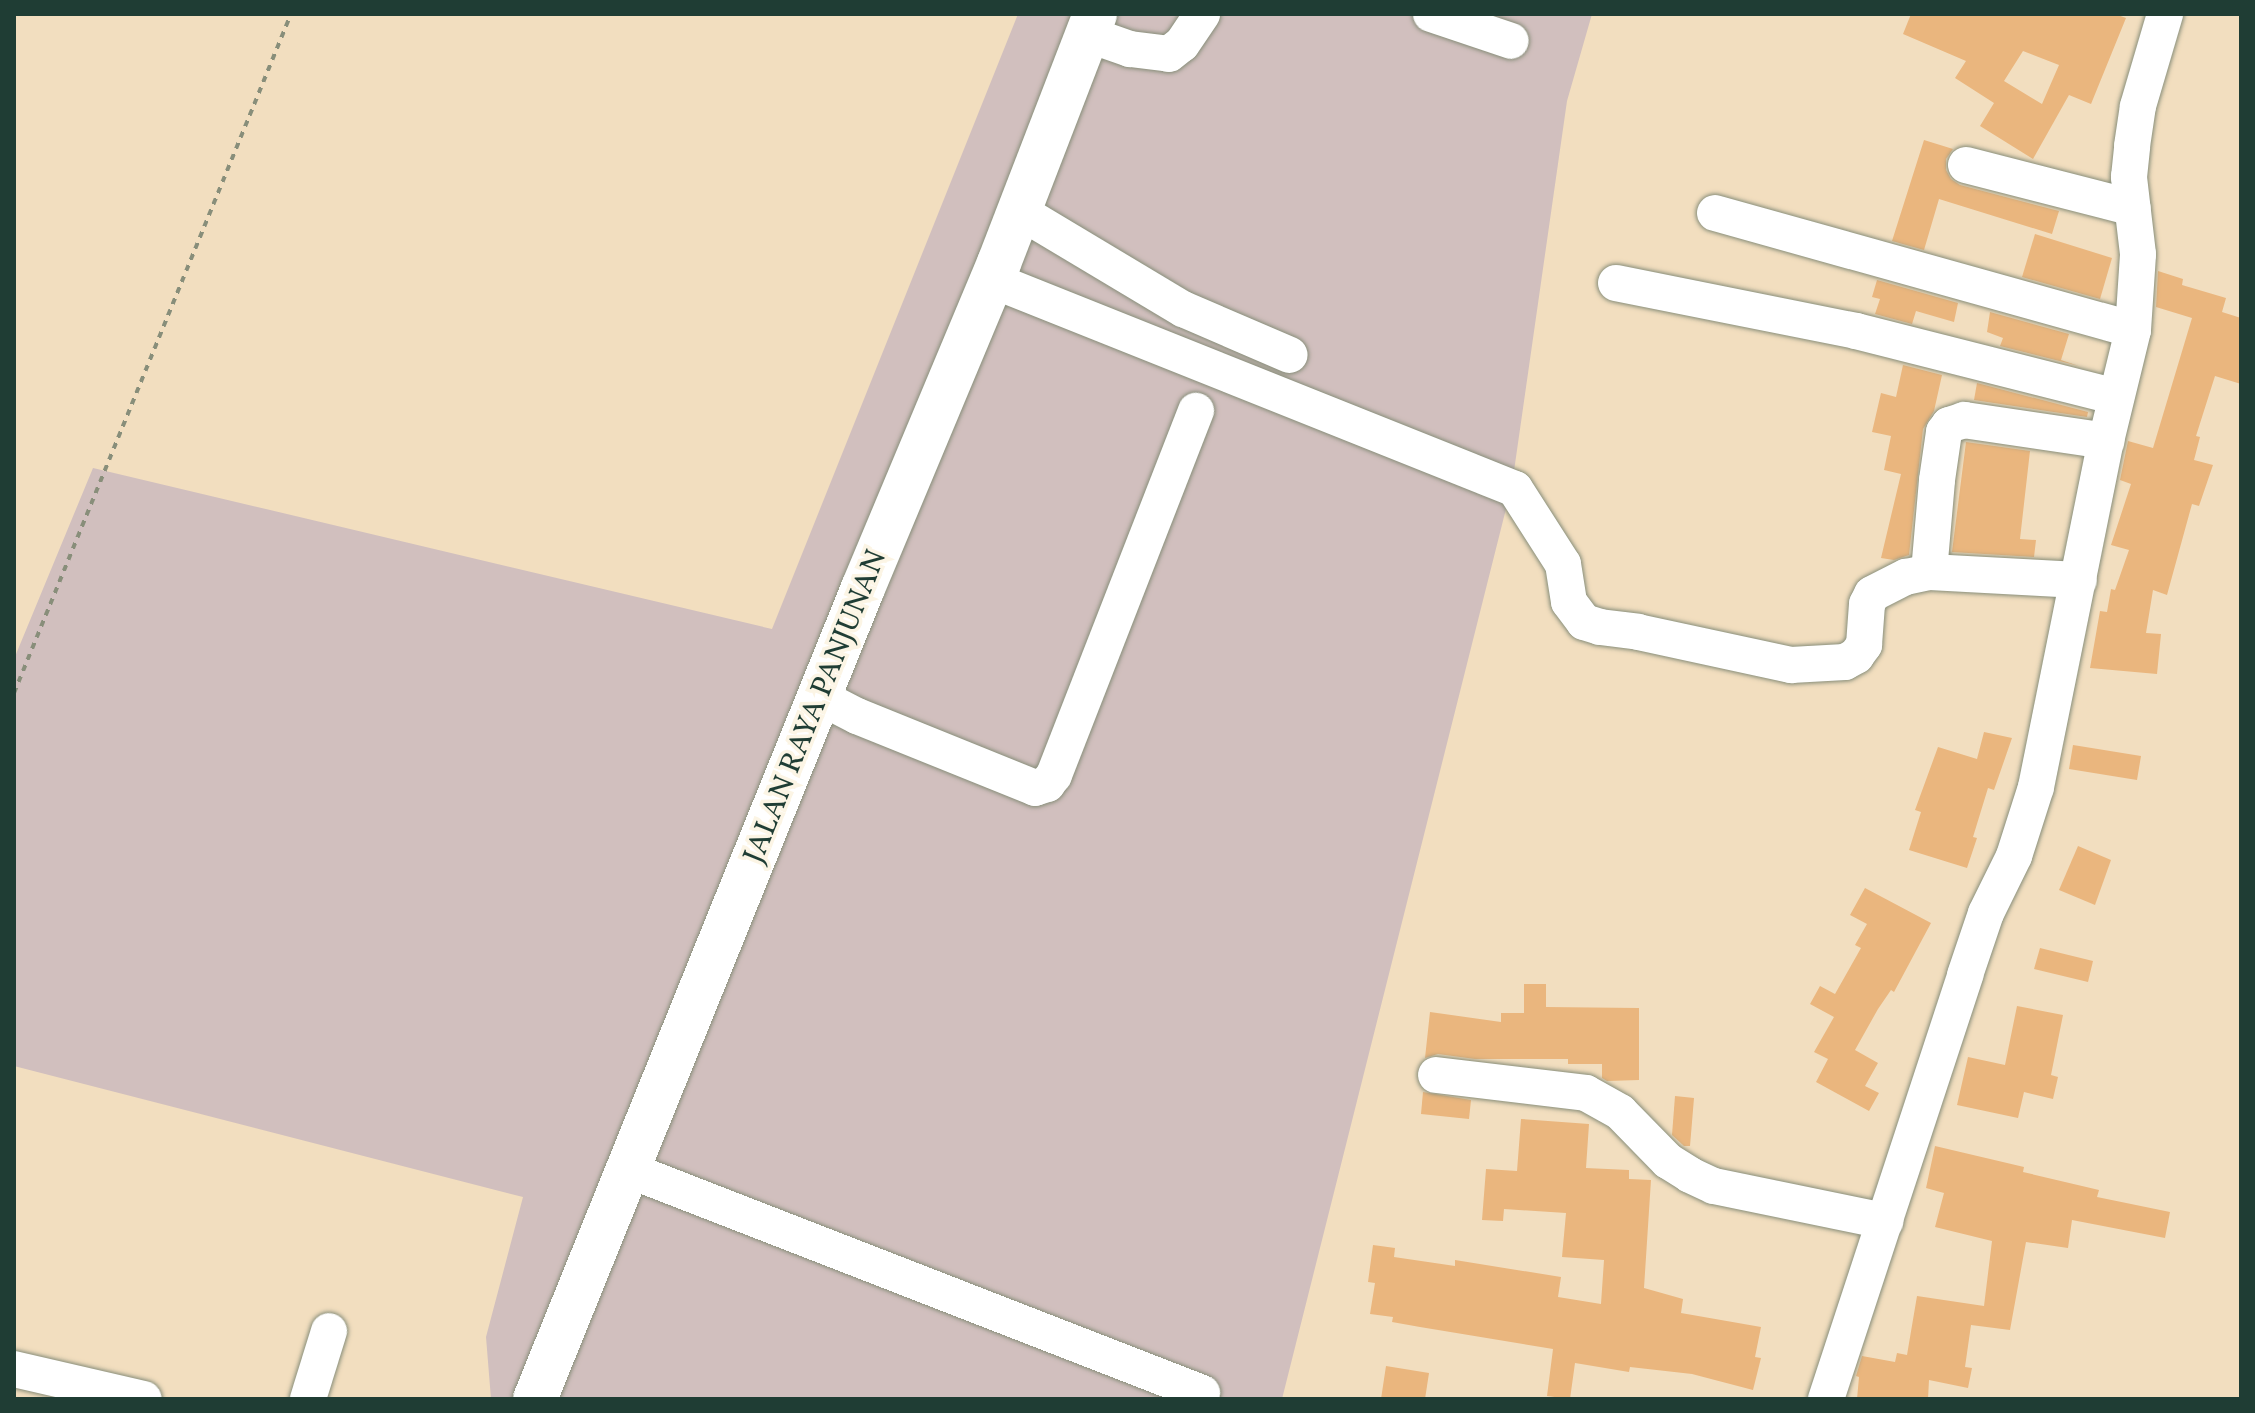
<!DOCTYPE html>
<html>
<head>
<meta charset="utf-8">
<style>
  body { margin:0 }
  #map { position:relative; width:2255px; height:1413px; overflow:hidden; background:#f2debf; font-family:Vollkorn,serif }
  div>[style] { position:absolute }
  [style*='--x'] { left:calc(var(--x)*1px); top:calc(var(--y)*1px); width:calc(var(--w)*1px); rotate:calc(var(--a)*1deg) }
  .industrial>* { inset:0; background:#d1bfbe }
  .building>* { inset:0; background:#eab67e }
  .path>* { height:4px; margin-top:-2px; transform-origin:0; background:repeating-linear-gradient(90deg,#888e7a 0 6px,transparent 0 12px) }
  .roads { filter:drop-shadow(0 0 2px #888e7a) drop-shadow(0 0 2px #888e7a) }
  .minor>* { height:36px; margin:-18px; padding:0 18px; transform-origin:18px; border-radius:18px; background:#fff }
  .major>* { height:44px; margin:-22px; padding:0 22px; transform-origin:22px; border-radius:22px; background:#fff }
  span { translate:-50% -50%; white-space:nowrap; text-align:center; line-height:1.15; -webkit-text-stroke:7px #fcf5e5; paint-order:stroke }
  .street-label { font-size:30px; color:#1f3d34 }
  .frame { position:absolute; inset:0; border:16px solid #1f3d34; pointer-events:none }
</style>
</head>
<body>
<div id="map">
  <div class="industrial">
    <i style="clip-path:polygon(1018px 14px,1592px 14px,1567px 101px,1512px 485px,1282px 1399px,491px 1399px,486px 1337px,523px 1197px,14px 1066px,14px 659px,93px 468px,772px 629px)"></i>
  </div>
  <div class="building">
    <i style="clip-path:polygon(evenodd,1911px 14px,2115px 14px,2126px 18px,2091px 104px,2069px 95px,2033px 159px,1980px 126px,1994px 103px,1955px 78px,1966px 61px,1903px 34px,1911px 14px,2023px 51px,2059px 65px,2042px 104px,2004px 81px,2023px 51px)"></i>
    <i style="clip-path:polygon(1924px 140px,1953px 149px,1946px 159px,1946px 170px,1951px 179px,1960px 185px,2059px 211px,2052px 234px,1939px 199px,1924px 250px,1892px 241px)"></i>
    <i style="clip-path:polygon(2035px 234px,2112px 258px,2100px 299px,2022px 277px)"></i>
    <i style="clip-path:polygon(2158px 271px,2183px 279px,2182px 285px,2226px 298px,2222px 312px,2241px 318px,2241px 384px,2215px 376px,2196px 436px,2200px 437px,2194px 460px,2213px 465px,2199px 506px,2192px 504px,2167px 595px,2153px 590px,2146px 633px,2161px 634px,2157px 674px,2090px 668px,2100px 611px,2107px 612px,2111px 589px,2115px 590px,2129px 550px,2111px 545px,2131px 484px,2120px 480px,2128px 441px,2153px 448px,2192px 318px,2156px 307px)"></i>
    <i style="clip-path:polygon(1877px 280px,1958px 303px,1954px 322px,1916px 311px,1912px 324px,1875px 314px,1880px 299px,1872px 297px)"></i>
    <i style="clip-path:polygon(1990px 312px,2069px 334px,2061px 360px,2079px 366px,2000px 346px,2003px 338px,1987px 332px)"></i>
    <i style="clip-path:polygon(1903px 365px,1942px 375px,1934px 411px,1923px 429px,1909px 555px,1894px 560px,1881px 558px,1901px 474px,1884px 470px,1891px 436px,1872px 432px,1881px 393px,1896px 397px)"></i>
    <i style="clip-path:polygon(1977px 383px,2088px 412px,2087px 417px,1974px 400px)"></i>
    <i style="clip-path:polygon(1966px 442px,2030px 451px,2020px 539px,2036px 540px,2034px 557px,1952px 552px)"></i>
    <i style="clip-path:polygon(1984px 732px,2012px 738px,1994px 790px,1988px 788px,1973px 837px,1977px 838px,1967px 868px,1909px 850px,1921px 812px,1915px 810px,1938px 747px,1977px 759px)"></i>
    <i style="clip-path:polygon(2073px 745px,2141px 756px,2137px 780px,2069px 769px)"></i>
    <i style="clip-path:polygon(2078px 846px,2111px 860px,2095px 905px,2059px 890px)"></i>
    <i style="clip-path:polygon(1865px 888px,1931px 923px,1894px 992px,1891px 990px,1878px 1009px,1855px 1050px,1878px 1063px,1865px 1086px,1879px 1093px,1869px 1111px,1816px 1082px,1828px 1059px,1814px 1052px,1834px 1017px,1810px 1004px,1820px 986px,1835px 994px,1861px 948px,1855px 945px,1867px 924px,1850px 915px)"></i>
    <i style="clip-path:polygon(2040px 948px,2093px 961px,2088px 982px,2034px 969px)"></i>
    <i style="clip-path:polygon(1524px 984px,1546px 984px,1546px 1007px,1639px 1008px,1639px 1080px,1607px 1081px,1602px 1078px,1602px 1064px,1568px 1064px,1568px 1059px,1475px 1059px,1438px 1054px,1425px 1058px,1430px 1012px,1501px 1022px,1501px 1013px,1524px 1013px)"></i>
    <i style="clip-path:polygon(2017px 1006px,2063px 1015px,2051px 1075px,2058px 1077px,2053px 1099px,2024px 1092px,2018px 1118px,1957px 1105px,1968px 1057px,2005px 1065px)"></i>
    <i style="clip-path:polygon(1423px 1092px,1471px 1100px,1469px 1119px,1421px 1114px)"></i>
    <i style="clip-path:polygon(1675px 1096px,1694px 1098px,1690px 1146px,1684px 1146px,1672px 1135px)"></i>
    <i style="clip-path:polygon(1521px 1119px,1589px 1124px,1586px 1168px,1629px 1170px,1629px 1179px,1651px 1180px,1644px 1288px,1683px 1299px,1681px 1313px,1761px 1327px,1755px 1357px,1761px 1358px,1753px 1390px,1692px 1374px,1630px 1367px,1629px 1372px,1575px 1363px,1570px 1399px,1547px 1396px,1553px 1349px,1420px 1327px,1392px 1322px,1393px 1317px,1370px 1314px,1375px 1283px,1368px 1282px,1373px 1245px,1395px 1248px,1394px 1257px,1455px 1266px,1455px 1260px,1561px 1277px,1558px 1297px,1601px 1304px,1604px 1260px,1562px 1257px,1566px 1213px,1504px 1209px,1503px 1221px,1482px 1220px,1486px 1169px,1517px 1171px)"></i>
    <i style="clip-path:polygon(1935px 1146px,2024px 1167px,2023px 1172px,2099px 1190px,2097px 1197px,2170px 1212px,2165px 1238px,2072px 1220px,2068px 1248px,2026px 1242px,2010px 1330px,1971px 1325px,1965px 1367px,1972px 1368px,1968px 1388px,1929px 1380px,1928px 1399px,1857px 1399px,1859px 1377px,1856px 1376px,1862px 1356px,1895px 1362px,1897px 1353px,1907px 1355px,1917px 1296px,1984px 1306px,1992px 1241px,1935px 1227px,1944px 1193px,1926px 1188px)"></i>
    <i style="clip-path:polygon(1386px 1366px,1429px 1373px,1425px 1399px,1381px 1399px)"></i>
  </div>
  <div class="path">
    <i style="--x:14;--y:693;--w:733;--a:-67.81"></i>
  </div>
  <div class="roads">
    <div class="minor">
      <i style="--x:1431;--y:14;--w:84;--a:18.6"></i>
      <i style="--x:1087;--y:34;--w:46;--a:19.2"></i>
      <i style="--x:1130;--y:49;--w:39;--a:7"></i>
      <i style="--x:1169;--y:54;--w:16;--a:-38"></i>
      <i style="--x:1182;--y:44;--w:36;--a:-56"></i>
      <i style="--x:1966;--y:165;--w:172;--a:14.4"></i>
      <i style="--x:1019;--y:211;--w:191;--a:30.9"></i>
      <i style="--x:1183;--y:309;--w:116;--a:23.3"></i>
      <i style="--x:1715;--y:213;--w:434;--a:15.6"></i>
      <i style="--x:992;--y:280;--w:563;--a:21.78"></i>
      <i style="--x:1515;--y:489;--w:89;--a:57.4"></i>
      <i style="--x:1563;--y:564;--w:38;--a:81"></i>
      <i style="--x:1569;--y:602;--w:25;--a:53"></i>
      <i style="--x:1584;--y:622;--w:17;--a:17"></i>
      <i style="--x:1600;--y:627;--w:38;--a:7"></i>
      <i style="--x:1638;--y:632;--w:157;--a:12.2"></i>
      <i style="--x:1791;--y:665;--w:54;--a:-3.2"></i>
      <i style="--x:1845;--y:662;--w:13;--a:-29"></i>
      <i style="--x:1856;--y:656;--w:14;--a:-54"></i>
      <i style="--x:1864;--y:645;--w:41;--a:-85.8"></i>
      <i style="--x:1867;--y:604;--w:11;--a:-63"></i>
      <i style="--x:1872;--y:594;--w:38;--a:-27"></i>
      <i style="--x:1906;--y:577;--w:24;--a:-12"></i>
      <i style="--x:1929;--y:572;--w:150;--a:3.1"></i>
      <i style="--x:1616;--y:283;--w:245;--a:11.3"></i>
      <i style="--x:1856;--y:331;--w:268;--a:14.2"></i>
      <i style="--x:1929;--y:572;--w:92;--a:-85"></i>
      <i style="--x:1937;--y:480;--w:49;--a:-81.7"></i>
      <i style="--x:1944;--y:432;--w:9;--a:-54"></i>
      <i style="--x:1949;--y:425;--w:16;--a:-18"></i>
      <i style="--x:1964;--y:420;--w:144;--a:8.4"></i>
      <i style="--x:820;--y:697;--w:42;--a:27.2"></i>
      <i style="--x:857;--y:716;--w:192;--a:22"></i>
      <i style="--x:1035;--y:788;--w:13;--a:-18"></i>
      <i style="--x:1047;--y:784;--w:11;--a:-52"></i>
      <i style="--x:1054;--y:775;--w:391;--a:-68.7"></i>
      <i style="--x:1436;--y:1075;--w:151;--a:6.8"></i>
      <i style="--x:1586;--y:1093;--w:39;--a:29"></i>
      <i style="--x:1620;--y:1112;--w:69;--a:45.6"></i>
      <i style="--x:1668;--y:1161;--w:26;--a:32"></i>
      <i style="--x:1690;--y:1175;--w:26;--a:25"></i>
      <i style="--x:1714;--y:1186;--w:175;--a:11.6"></i>
      <i style="--x:629;--y:1170;--w:615;--a:21.26"></i>
      <i style="--x:14;--y:1369;--w:133;--a:13"></i>
      <i style="--x:308;--y:1399;--w:71;--a:-72.8"></i>
      <i style="--x:1826;--y:1399;--w:446;--a:-71.8"></i>
      <i style="--x:1965;--y:975;--w:65;--a:-71.3"></i>
      <i style="--x:1986;--y:913;--w:64;--a:-63.8"></i>
      <i style="--x:2014;--y:856;--w:72;--a:-72.3"></i>
      <i style="--x:2036;--y:787;--w:353;--a:-78.6"></i>
      <i style="--x:2106;--y:441;--w:114;--a:-76.3"></i>
      <i style="--x:2133;--y:330;--w:76;--a:-86.2"></i>
      <i style="--x:2138;--y:254;--w:78;--a:-96.7"></i>
      <i style="--x:2129;--y:177;--w:31;--a:-84"></i>
      <i style="--x:2132;--y:146;--w:40;--a:-81.5"></i>
      <i style="--x:2138;--y:106;--w:96;--a:-73.6"></i>
    </div>
    <div class="major">
      <i style="--x:535;--y:1399;--w:875;--a:-67.98"></i>
      <i style="--x:863;--y:588;--w:352;--a:-67.3"></i>
      <i style="--x:999;--y:263;--w:267;--a:-68.9"></i>
    </div>
  </div>
  <div class="street-label">
    <span style="left:816px;top:707px;rotate:-68deg">JALAN RAYA PANJUNAN</span>
  </div>
  <div class="frame"></div>
</div>
</body>
</html>
